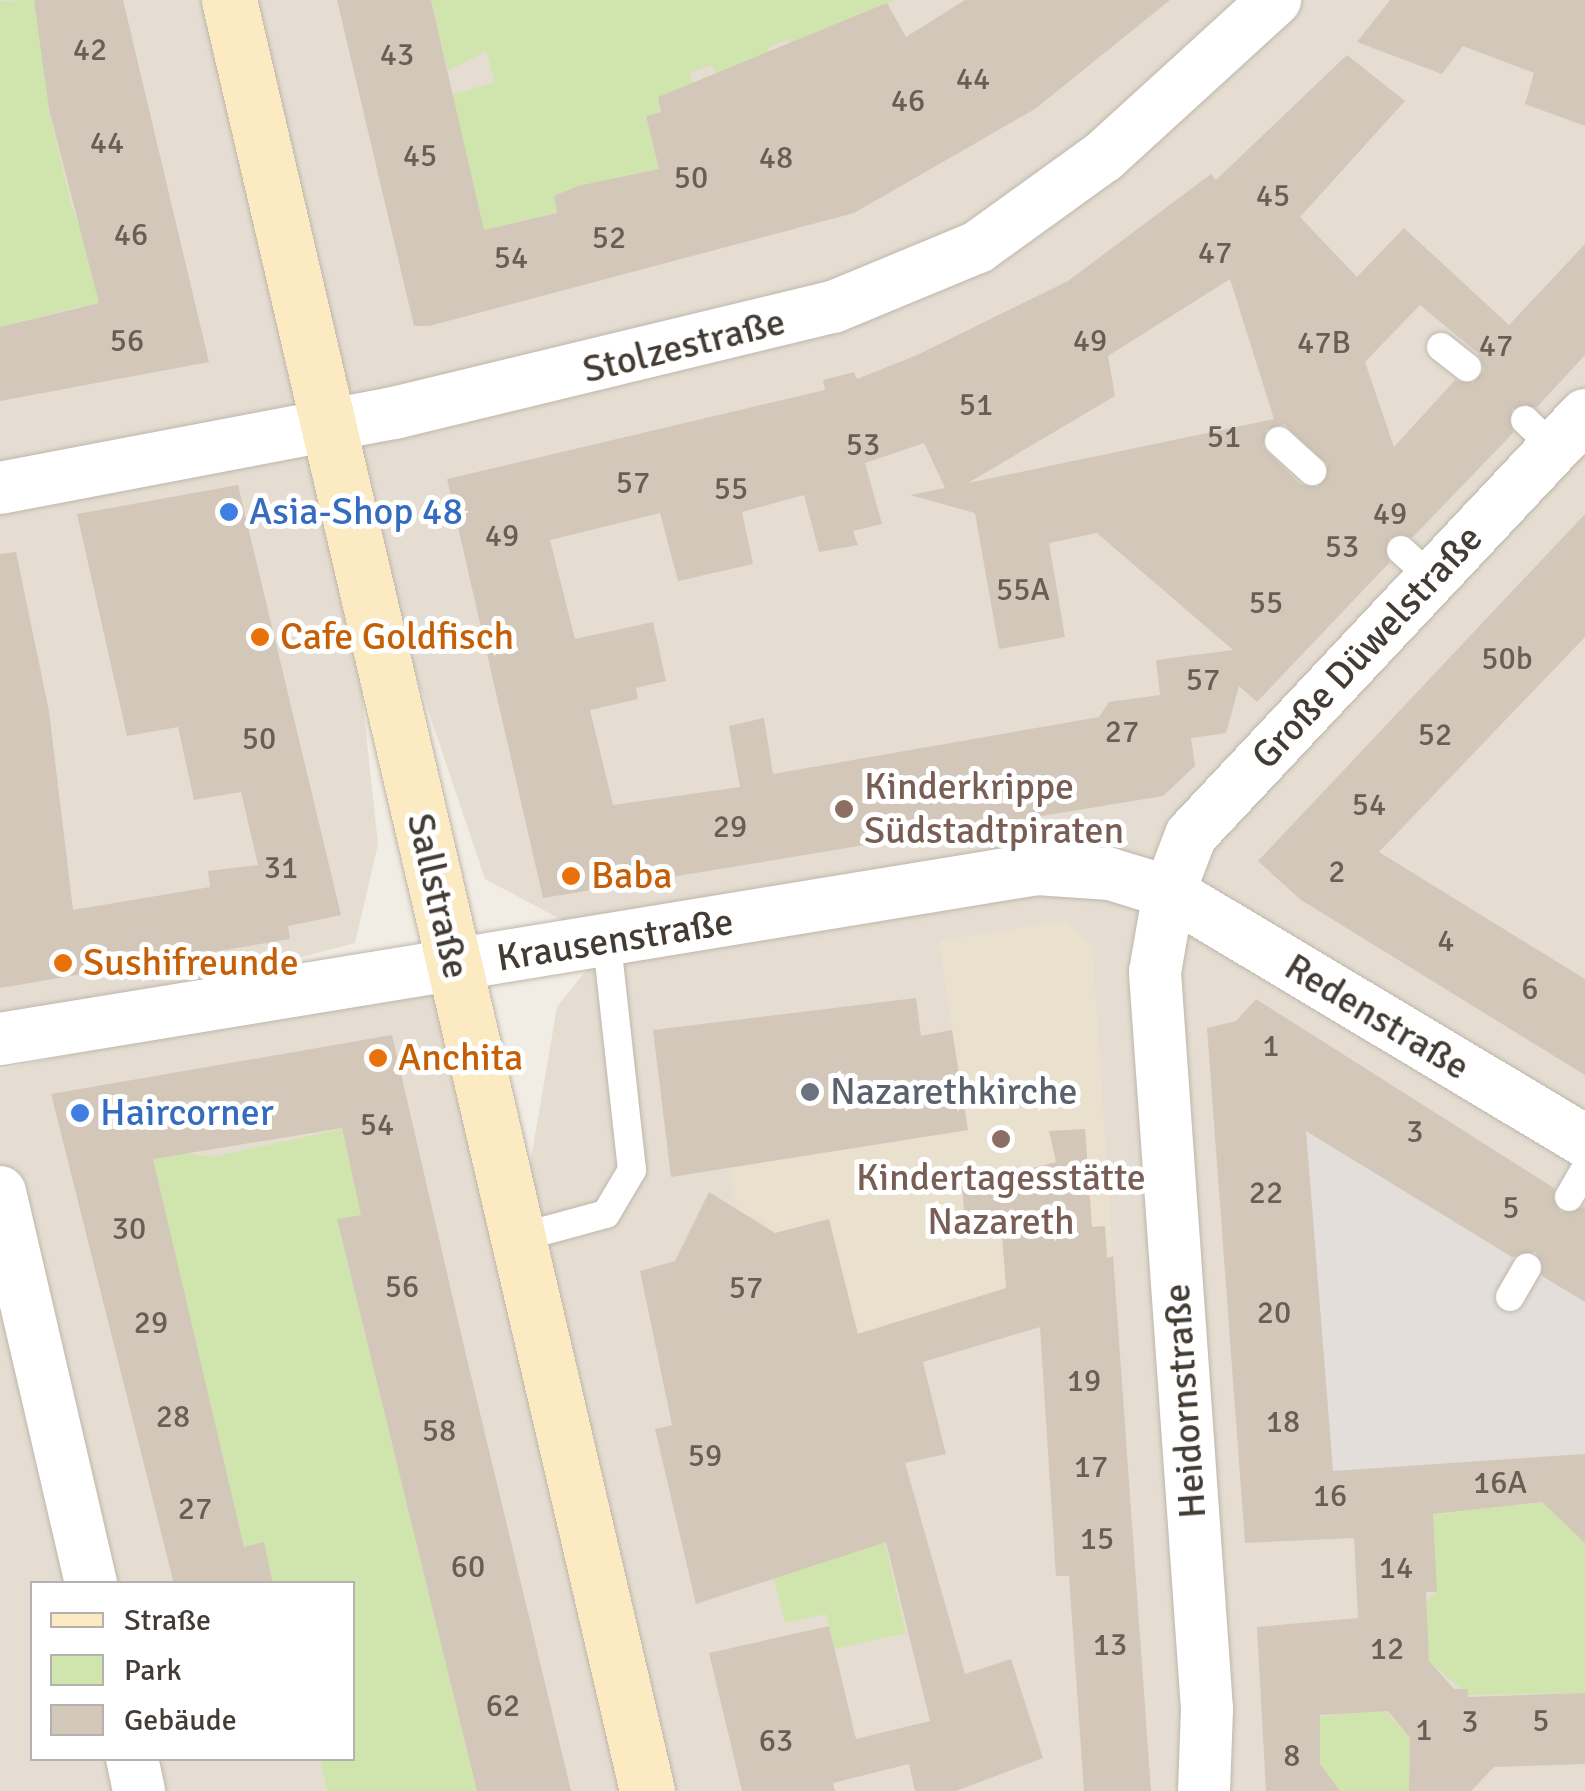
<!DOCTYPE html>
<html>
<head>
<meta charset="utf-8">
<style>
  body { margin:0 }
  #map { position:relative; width:1585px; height:1791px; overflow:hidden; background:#f1ece4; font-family:Signika,sans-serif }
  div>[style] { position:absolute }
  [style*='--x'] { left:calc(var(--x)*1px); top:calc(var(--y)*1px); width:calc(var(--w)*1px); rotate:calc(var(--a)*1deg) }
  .residential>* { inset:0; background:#e5ddd2 }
  .industrial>* { inset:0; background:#e3ded9 }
  .education>* { inset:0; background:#eae0ce }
  .green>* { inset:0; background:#d0e5ad }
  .building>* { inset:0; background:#d2c7b9 }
  .roads { filter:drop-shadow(0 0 2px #bfb6aa) drop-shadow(0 0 2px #bfb6aa) }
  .lane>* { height:28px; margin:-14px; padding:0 14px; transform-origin:14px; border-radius:14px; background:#fff }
  .street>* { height:52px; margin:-26px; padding:0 26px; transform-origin:26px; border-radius:26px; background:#fff }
  .secondary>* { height:55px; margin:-27.5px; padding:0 27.5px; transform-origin:27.5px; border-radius:27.5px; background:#fceac2 }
  .dots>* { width:28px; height:28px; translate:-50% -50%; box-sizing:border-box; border:5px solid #fff; border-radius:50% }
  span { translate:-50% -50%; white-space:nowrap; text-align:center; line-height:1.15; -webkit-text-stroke:10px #fff; paint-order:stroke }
  .number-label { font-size:32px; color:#675f55 }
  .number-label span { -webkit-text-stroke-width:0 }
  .street-label { font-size:38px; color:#433c34 }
  .shop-label { font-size:38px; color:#366cbe }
  .left { translate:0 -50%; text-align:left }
  .food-label { font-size:38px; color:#c56008 }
  .education-label { font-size:38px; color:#785e54 }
  .worship-label { font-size:38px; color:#5b616d }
  .legend { position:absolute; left:30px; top:1581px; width:325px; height:180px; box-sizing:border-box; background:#fff; border:2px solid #b4b1ae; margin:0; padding:12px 18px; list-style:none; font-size:30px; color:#433c34 }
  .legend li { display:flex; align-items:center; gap:20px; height:50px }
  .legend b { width:50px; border:2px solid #b4b1ae }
</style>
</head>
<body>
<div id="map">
  <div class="residential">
    <i style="clip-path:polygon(evenodd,0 0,1585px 0,1585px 1791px,0 1791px,0 1070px,450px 972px,518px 1235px,557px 1007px,607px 944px,485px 879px,333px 428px,378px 844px,355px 943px,0 1036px,0 0,32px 1584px,352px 1584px,352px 1758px,32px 1758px,32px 1584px)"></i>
  </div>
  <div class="industrial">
    <i style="clip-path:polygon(1304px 1110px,1585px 1302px,1585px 1453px,1333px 1471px)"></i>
  </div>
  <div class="education">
    <i style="clip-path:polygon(1064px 921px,1092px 944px,1113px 1256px,838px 1340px,851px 1306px,829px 1220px,771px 1234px,764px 1220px,739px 1213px,728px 1168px,896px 1142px,964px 1107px,939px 941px)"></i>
  </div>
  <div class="green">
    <i style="clip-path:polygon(41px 0,49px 110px,71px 204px,112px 314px,83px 318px,81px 306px,0 327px,0 1px)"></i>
    <i style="clip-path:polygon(431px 0,894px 0,794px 49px,788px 39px,768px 48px,772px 57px,717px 75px,712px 65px,689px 73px,700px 103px,681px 91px,658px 97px,661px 112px,646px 116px,657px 160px,677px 174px,554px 196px,557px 213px,467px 234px,450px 95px,495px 82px,486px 51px,448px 71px)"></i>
    <i style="clip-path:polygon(342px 1129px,361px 1215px,337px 1220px,477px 1791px,327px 1791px,320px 1759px,352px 1758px,352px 1584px,273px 1583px,264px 1543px,244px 1547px,149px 1147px,212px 1157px)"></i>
    <i style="clip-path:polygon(838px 1340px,906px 1633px,835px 1649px,826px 1614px,785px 1623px,770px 1563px,801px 1557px,811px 1567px,838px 1557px)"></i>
    <i style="clip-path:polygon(1542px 1502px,1585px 1543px,1585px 1693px,1468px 1695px,1429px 1661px,1424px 1604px,1436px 1592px,1420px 1516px)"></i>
    <i style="clip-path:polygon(1383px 1708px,1410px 1738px,1409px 1791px,1340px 1791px,1320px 1774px,1313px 1718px)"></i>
  </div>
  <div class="building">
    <i style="clip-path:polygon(34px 0,123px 0,209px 362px,0 401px,0 327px,99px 303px,49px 109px)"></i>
    <i style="clip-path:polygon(337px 0,431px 0,484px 230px,557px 213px,554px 196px,578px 186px,659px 169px,646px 116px,661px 112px,658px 97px,887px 3px,906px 37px,965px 0,1170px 0,1035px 109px,854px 213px,429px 326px,414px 326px)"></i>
    <i style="clip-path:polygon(1390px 0,1585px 0,1585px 126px,1525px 104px,1534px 73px,1463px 46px,1442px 74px,1357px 42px)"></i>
    <i style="clip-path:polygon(evenodd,1347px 55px,1405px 101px,1300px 217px,1357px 277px,1404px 228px,1509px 325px,1585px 244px,1585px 355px,1537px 407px,1512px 409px,1513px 433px,1413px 537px,1389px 538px,1389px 563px,1257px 702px,1239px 686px,1226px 733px,1191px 738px,1195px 766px,1163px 796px,543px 898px,447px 479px,825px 390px,823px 380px,854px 372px,857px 379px,917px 355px,1068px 281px,1211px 174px,1216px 180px,1347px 55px,1230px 279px,1274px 419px,968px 483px,1115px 396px,1108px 356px,1230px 279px,1347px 55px,1420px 305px,1478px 353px,1484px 370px,1473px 383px,1455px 380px,1394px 447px,1365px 362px,1420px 305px,1347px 55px,1284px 424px,1328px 465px,1318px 487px,1300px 484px,1263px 447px,1266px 430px,1284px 424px,1347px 55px,924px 443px,945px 488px,910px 495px,975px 513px,999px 649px,1065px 637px,1049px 543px,1097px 533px,1233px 650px,1156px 660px,1160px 695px,1109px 702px,1099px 717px,773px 774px,764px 718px,729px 726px,740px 787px,613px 805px,590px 710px,638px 699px,636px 688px,666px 681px,653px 622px,575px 639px,550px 540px,660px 513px,678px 581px,753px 564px,742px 512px,804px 495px,819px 552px,858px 545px,853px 531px,882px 524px,865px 463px,924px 443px)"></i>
    <i style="clip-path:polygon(238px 485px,341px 915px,288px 926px,290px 939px,0 988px,0 554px,16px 552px,49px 711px,73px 910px,210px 887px,208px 871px,258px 865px,241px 792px,194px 800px,178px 727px,127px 736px,77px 514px)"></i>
    <i style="clip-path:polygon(1585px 514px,1585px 637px,1379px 852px,1585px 979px,1585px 1075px,1301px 900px,1258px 861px)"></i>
    <i style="clip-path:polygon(916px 998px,921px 1036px,952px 1030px,968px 1130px,671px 1177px,653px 1030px)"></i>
    <i style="clip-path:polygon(1256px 999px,1554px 1188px,1560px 1212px,1585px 1207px,1585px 1302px,1542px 1276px,1536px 1252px,1512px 1257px,1306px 1131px,1333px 1471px,1585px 1454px,1585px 1543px,1542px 1502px,1433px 1514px,1437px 1592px,1426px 1592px,1429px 1661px,1454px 1689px,1468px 1689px,1468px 1697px,1585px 1693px,1585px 1764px,1494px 1767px,1471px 1791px,1409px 1791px,1410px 1738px,1388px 1711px,1320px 1715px,1320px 1764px,1340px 1791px,1266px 1791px,1257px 1627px,1358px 1618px,1354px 1538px,1245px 1543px,1207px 1028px,1236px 1021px)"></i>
    <i style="clip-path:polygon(392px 1035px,466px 1355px,571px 1791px,477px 1791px,337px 1219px,361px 1215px,342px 1128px,153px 1159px,244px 1547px,264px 1542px,273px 1584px,174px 1584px,51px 1094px)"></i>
    <i style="clip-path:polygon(1085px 1129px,1092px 1227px,1105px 1226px,1107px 1258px,1113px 1256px,1151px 1791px,1084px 1791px,1069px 1576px,1056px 1576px,1040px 1327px,923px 1362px,946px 1454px,905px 1463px,965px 1674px,1011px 1659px,1043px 1758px,956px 1791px,915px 1791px,909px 1764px,833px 1783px,835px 1791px,742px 1791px,709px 1653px,829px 1626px,856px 1739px,930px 1721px,886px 1542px,696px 1604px,655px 1429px,672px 1425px,640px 1271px,675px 1261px,709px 1192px,775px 1233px,829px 1219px,858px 1334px,1006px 1288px,1001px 1220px,965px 1223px,962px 1186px,1056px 1162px,1049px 1131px)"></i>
  </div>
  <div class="roads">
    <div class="lane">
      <i style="--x:1441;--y:347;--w:33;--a:38"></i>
      <i style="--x:1525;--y:420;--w:40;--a:44"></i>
      <i style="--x:1279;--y:441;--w:45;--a:42.3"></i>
      <i style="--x:1401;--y:550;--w:42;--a:42.1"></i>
      <i style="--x:1569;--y:1197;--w:32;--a:-60"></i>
      <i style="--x:518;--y:1238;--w:91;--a:-15.3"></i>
      <i style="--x:606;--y:1214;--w:51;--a:-59.4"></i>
      <i style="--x:632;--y:1170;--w:227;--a:-96.3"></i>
      <i style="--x:1510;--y:1297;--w:34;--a:-60"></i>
    </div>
    <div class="street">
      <i style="--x:0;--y:488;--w:401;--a:-10.8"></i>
      <i style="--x:394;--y:413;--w:452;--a:-13.6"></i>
      <i style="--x:833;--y:307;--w:157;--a:-22.5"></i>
      <i style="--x:978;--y:247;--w:154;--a:-35.8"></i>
      <i style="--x:1103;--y:157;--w:233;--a:-42.4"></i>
      <i style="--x:0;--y:1039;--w:1051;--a:-9.31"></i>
      <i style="--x:1037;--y:869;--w:73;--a:3.9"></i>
      <i style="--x:1110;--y:874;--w:62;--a:17"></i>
      <i style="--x:1169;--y:892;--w:485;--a:30.9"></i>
      <i style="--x:0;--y:1192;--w:402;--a:76.9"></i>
      <i style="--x:132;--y:1758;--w:34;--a:78"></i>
      <i style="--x:1204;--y:1791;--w:82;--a:-87.9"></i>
      <i style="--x:1207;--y:1709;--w:739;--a:-94.04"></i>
      <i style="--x:1155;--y:972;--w:81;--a:-80.1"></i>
      <i style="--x:1169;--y:892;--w:61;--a:-68.9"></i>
      <i style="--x:1191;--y:835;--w:576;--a:-46.83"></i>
    </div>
    <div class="secondary">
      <i style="--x:229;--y:0;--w:1839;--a:76.86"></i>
    </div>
  </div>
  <div class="dots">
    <i style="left:229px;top:512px;background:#3f7fe0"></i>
    <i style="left:260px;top:637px;background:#e8710a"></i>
    <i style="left:844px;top:809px;background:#8d6e63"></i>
    <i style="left:571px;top:876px;background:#e8710a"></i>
    <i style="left:63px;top:963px;background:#e8710a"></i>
    <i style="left:378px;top:1058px;background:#e8710a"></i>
    <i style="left:810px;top:1092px;background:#6b7280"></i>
    <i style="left:80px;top:1113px;background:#3f7fe0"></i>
    <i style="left:1001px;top:1139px;background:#8d6e63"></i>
  </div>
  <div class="number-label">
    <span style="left:90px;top:50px">42</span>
    <span style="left:397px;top:55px">43</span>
    <span style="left:973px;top:79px">44</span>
    <span style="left:908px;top:101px">46</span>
    <span style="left:107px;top:143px">44</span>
    <span style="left:420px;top:156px">45</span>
    <span style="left:776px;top:158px">48</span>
    <span style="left:691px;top:178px">50</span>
    <span style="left:1273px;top:196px">45</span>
    <span style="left:131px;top:235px">46</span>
    <span style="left:609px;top:238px">52</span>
    <span style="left:1215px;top:253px">47</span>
    <span style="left:511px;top:258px">54</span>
    <span style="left:127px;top:341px">56</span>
    <span style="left:1090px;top:341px">49</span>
    <span style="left:1324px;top:343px">47B</span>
    <span style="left:1496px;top:346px">47</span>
    <span style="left:976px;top:405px">51</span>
    <span style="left:1224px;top:437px">51</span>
    <span style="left:863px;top:445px">53</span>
    <span style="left:633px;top:483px">57</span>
    <span style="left:731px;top:489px">55</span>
    <span style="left:1390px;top:514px">49</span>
    <span style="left:502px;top:536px">49</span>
    <span style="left:1342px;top:547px">53</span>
    <span style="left:1023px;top:590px">55A</span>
    <span style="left:1266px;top:603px">55</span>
    <span style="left:1507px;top:659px">50b</span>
    <span style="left:1203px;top:680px">57</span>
    <span style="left:1122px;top:732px">27</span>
    <span style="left:1435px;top:735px">52</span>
    <span style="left:259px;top:739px">50</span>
    <span style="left:1369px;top:805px">54</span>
    <span style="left:730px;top:827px">29</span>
    <span style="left:281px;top:868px">31</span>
    <span style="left:1337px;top:872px">2</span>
    <span style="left:1446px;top:941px">4</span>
    <span style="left:1530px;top:989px">6</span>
    <span style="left:1271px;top:1046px">1</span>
    <span style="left:377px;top:1125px">54</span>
    <span style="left:1415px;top:1132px">3</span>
    <span style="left:1266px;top:1193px">22</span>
    <span style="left:1511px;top:1208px">5</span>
    <span style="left:129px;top:1229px">30</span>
    <span style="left:402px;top:1287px">56</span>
    <span style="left:746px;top:1288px">57</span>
    <span style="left:1274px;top:1313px">20</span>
    <span style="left:151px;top:1323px">29</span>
    <span style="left:1084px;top:1381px">19</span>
    <span style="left:173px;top:1417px">28</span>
    <span style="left:1283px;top:1422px">18</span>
    <span style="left:439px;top:1431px">58</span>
    <span style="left:705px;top:1456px">59</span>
    <span style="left:1091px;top:1467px">17</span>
    <span style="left:1500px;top:1483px">16A</span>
    <span style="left:1330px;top:1496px">16</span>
    <span style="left:195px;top:1509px">27</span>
    <span style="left:1097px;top:1539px">15</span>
    <span style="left:468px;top:1567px">60</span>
    <span style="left:1396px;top:1568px">14</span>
    <span style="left:1110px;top:1645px">13</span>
    <span style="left:1387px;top:1649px">12</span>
    <span style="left:503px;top:1706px">62</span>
    <span style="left:1541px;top:1721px">5</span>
    <span style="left:1470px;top:1722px">3</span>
    <span style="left:1424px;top:1730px">1</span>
    <span style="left:776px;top:1741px">63</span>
    <span style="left:1292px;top:1756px">8</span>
  </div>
  <div class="street-label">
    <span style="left:684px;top:346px;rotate:-14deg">Stolzestraße</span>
    <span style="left:1367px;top:647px;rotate:-47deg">Große Düwelstraße</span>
    <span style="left:438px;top:896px;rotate:77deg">Sallstraße</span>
    <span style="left:615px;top:940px;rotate:-9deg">Krausenstraße</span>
    <span style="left:1377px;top:1017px;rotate:31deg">Redenstraße</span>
    <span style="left:1185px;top:1401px;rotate:-94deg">Heidornstraße</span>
  </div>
  <div class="shop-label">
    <span class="left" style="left:249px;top:512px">Asia-Shop 48</span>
    <span class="left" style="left:100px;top:1113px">Haircorner</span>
  </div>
  <div class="food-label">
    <span class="left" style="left:280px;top:637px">Cafe Goldfisch</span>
    <span class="left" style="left:591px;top:876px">Baba</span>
    <span class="left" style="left:83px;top:963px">Sushifreunde</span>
    <span class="left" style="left:398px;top:1058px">Anchita</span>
  </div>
  <div class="education-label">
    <span class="left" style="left:864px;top:809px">Kinderkrippe<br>Südstadtpiraten</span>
    <span style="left:1001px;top:1200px">Kindertagesstätte<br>Nazareth</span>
  </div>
  <div class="worship-label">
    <span class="left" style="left:830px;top:1092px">Nazarethkirche</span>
  </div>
  <ul class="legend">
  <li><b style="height:12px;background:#fceac2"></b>Straße</li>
  <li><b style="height:28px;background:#d0e5ad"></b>Park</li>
  <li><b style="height:28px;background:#d2c7b9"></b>Gebäude</li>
  </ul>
</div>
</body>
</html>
